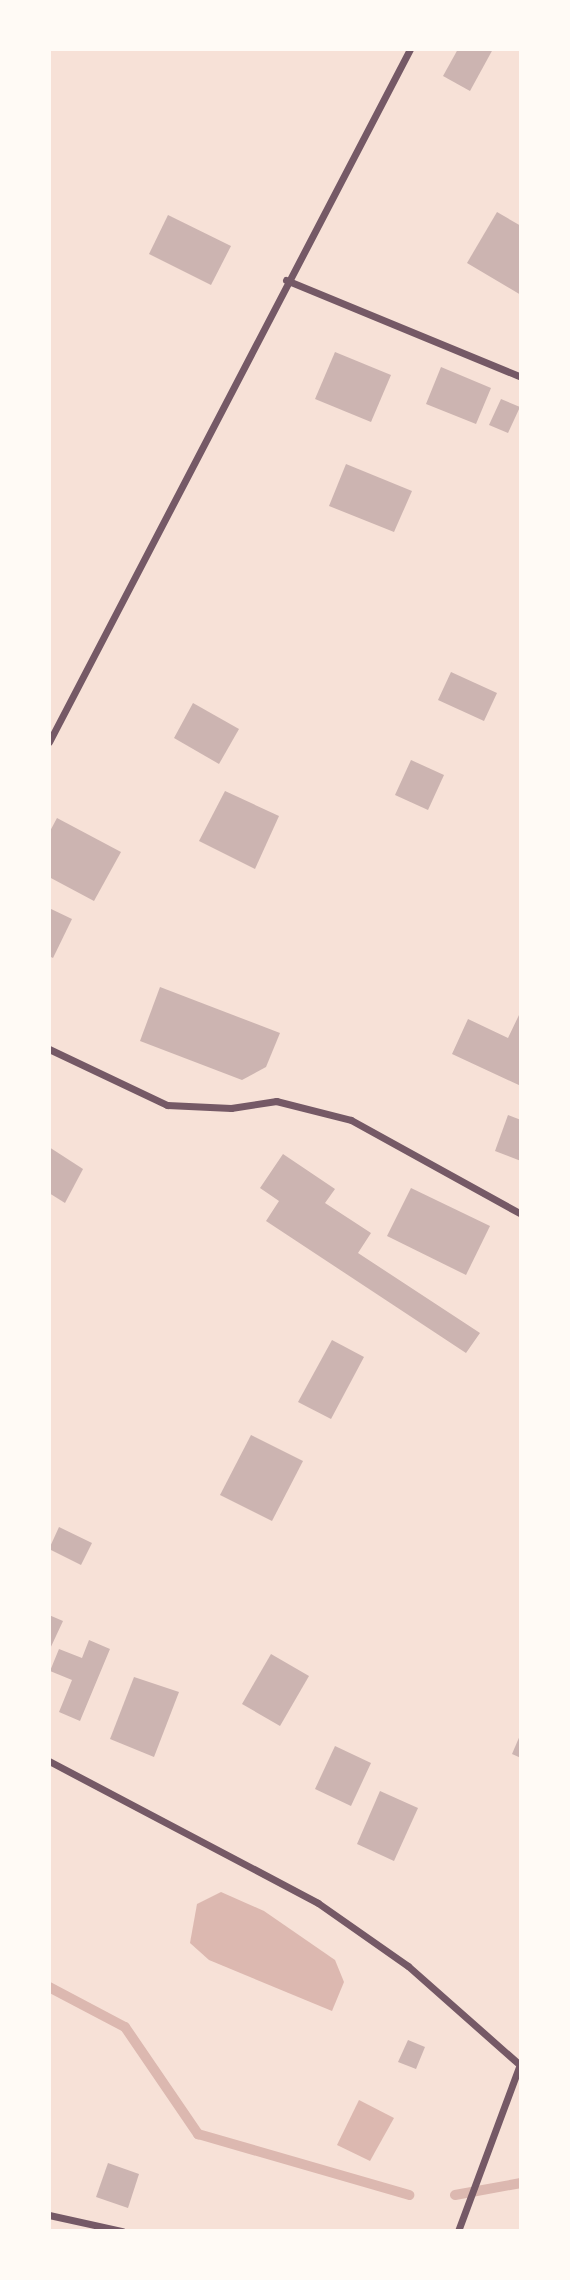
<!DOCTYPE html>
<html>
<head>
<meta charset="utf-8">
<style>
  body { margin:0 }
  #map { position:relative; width:570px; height:2280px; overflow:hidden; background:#f7e1d7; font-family:Overpass,sans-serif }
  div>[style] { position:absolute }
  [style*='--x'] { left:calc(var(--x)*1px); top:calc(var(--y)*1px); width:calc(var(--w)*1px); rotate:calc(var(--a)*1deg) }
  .water>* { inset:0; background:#dcb8b0 }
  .stream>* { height:10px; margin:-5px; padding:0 5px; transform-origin:5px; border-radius:5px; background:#dcb8b0 }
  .building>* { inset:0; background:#ccb4b1 }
  .minor>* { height:7px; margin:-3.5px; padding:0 3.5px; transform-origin:3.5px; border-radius:3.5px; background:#755966 }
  span { translate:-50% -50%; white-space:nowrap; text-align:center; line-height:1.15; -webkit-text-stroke:7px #fffaf5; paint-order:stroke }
  .frame { position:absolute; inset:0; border:51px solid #fffaf5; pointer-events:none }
</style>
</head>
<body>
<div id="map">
  <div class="water">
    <i style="clip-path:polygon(221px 1892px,264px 1911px,335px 1960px,344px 1982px,332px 2011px,209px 1960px,190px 1943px,197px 1904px)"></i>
    <i style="clip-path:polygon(359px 2100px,394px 2118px,370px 2161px,337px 2145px)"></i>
  </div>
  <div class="stream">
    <i style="--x:49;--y:1987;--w:86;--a:27.8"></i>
    <i style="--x:125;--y:2027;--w:130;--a:55.7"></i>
    <i style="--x:198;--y:2134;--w:220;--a:16.1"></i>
    <i style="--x:455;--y:2195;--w:67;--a:-10.3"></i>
  </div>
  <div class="building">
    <i style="clip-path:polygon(458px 49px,493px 49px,470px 91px,443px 76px)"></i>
    <i style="clip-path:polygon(497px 212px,521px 226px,521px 295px,467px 263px)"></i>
    <i style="clip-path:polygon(168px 215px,231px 246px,211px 285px,149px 254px)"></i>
    <i style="clip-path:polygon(335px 352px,391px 375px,371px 422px,315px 399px)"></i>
    <i style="clip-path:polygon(441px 367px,491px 388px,476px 424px,426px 404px)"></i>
    <i style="clip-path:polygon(501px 399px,520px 407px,508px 433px,489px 425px)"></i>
    <i style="clip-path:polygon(346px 464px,412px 491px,394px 532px,329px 506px)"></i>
    <i style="clip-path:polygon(451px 672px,497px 693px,484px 721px,438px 700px)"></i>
    <i style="clip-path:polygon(193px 703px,239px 729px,219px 764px,174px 738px)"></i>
    <i style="clip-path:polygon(411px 760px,444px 775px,428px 810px,395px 795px)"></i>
    <i style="clip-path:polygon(225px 791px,279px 816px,255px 869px,199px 841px)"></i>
    <i style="clip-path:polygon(57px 818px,121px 852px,94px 901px,49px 877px,49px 833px)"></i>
    <i style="clip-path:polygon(49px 908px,72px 919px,53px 958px,49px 956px)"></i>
    <i style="clip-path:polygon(160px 987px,280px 1033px,266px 1067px,242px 1080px,140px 1041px)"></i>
    <i style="clip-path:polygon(519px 1015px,521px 1086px,452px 1054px,468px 1019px,508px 1038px)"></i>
    <i style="clip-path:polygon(508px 1115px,521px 1120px,521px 1161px,495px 1151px)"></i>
    <i style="clip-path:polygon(49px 1147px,83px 1169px,65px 1203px,49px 1193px)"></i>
    <i style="clip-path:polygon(283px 1154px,335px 1189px,325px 1203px,371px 1233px,358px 1253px,480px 1333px,466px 1353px,266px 1221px,279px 1201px,260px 1188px)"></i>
    <i style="clip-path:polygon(411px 1188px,490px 1226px,466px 1275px,387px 1236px)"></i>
    <i style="clip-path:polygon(332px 1340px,364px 1357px,331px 1419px,298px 1402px)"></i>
    <i style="clip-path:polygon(251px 1435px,303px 1461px,272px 1521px,220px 1495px)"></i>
    <i style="clip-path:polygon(59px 1527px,92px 1543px,81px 1565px,49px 1549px)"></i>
    <i style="clip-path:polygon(49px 1615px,63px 1621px,49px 1651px)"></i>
    <i style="clip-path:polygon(89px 1640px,110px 1649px,80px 1721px,59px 1712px,72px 1680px,50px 1671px,59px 1649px,82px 1658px)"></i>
    <i style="clip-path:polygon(271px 1654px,309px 1676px,280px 1726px,242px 1704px)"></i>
    <i style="clip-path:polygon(134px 1677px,179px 1692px,154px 1757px,110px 1739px)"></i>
    <i style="clip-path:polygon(521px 1733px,521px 1758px,512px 1754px)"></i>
    <i style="clip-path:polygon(335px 1746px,371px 1763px,351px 1806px,315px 1789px)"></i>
    <i style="clip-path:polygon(380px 1791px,418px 1808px,394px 1861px,357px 1844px)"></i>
    <i style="clip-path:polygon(408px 2040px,425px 2047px,416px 2069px,398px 2062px)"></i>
    <i style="clip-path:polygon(108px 2163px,139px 2174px,128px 2208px,96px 2197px)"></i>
  </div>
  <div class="minor">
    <i style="--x:286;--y:280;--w:254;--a:22.4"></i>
    <i style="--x:49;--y:742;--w:781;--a:-62.48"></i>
    <i style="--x:49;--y:1049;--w:131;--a:25.4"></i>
    <i style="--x:167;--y:1105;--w:64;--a:2.7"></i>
    <i style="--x:231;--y:1108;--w:46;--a:-8.8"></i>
    <i style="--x:276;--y:1101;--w:77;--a:14.2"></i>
    <i style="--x:351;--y:1120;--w:194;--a:28.9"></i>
    <i style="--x:49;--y:1761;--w:304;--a:27.8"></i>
    <i style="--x:318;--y:1903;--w:110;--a:35"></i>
    <i style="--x:408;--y:1966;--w:149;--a:41.5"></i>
    <i style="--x:49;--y:2215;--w:75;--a:12.4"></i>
    <i style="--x:458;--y:2231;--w:180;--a:-69.6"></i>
  </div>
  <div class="frame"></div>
</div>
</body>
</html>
